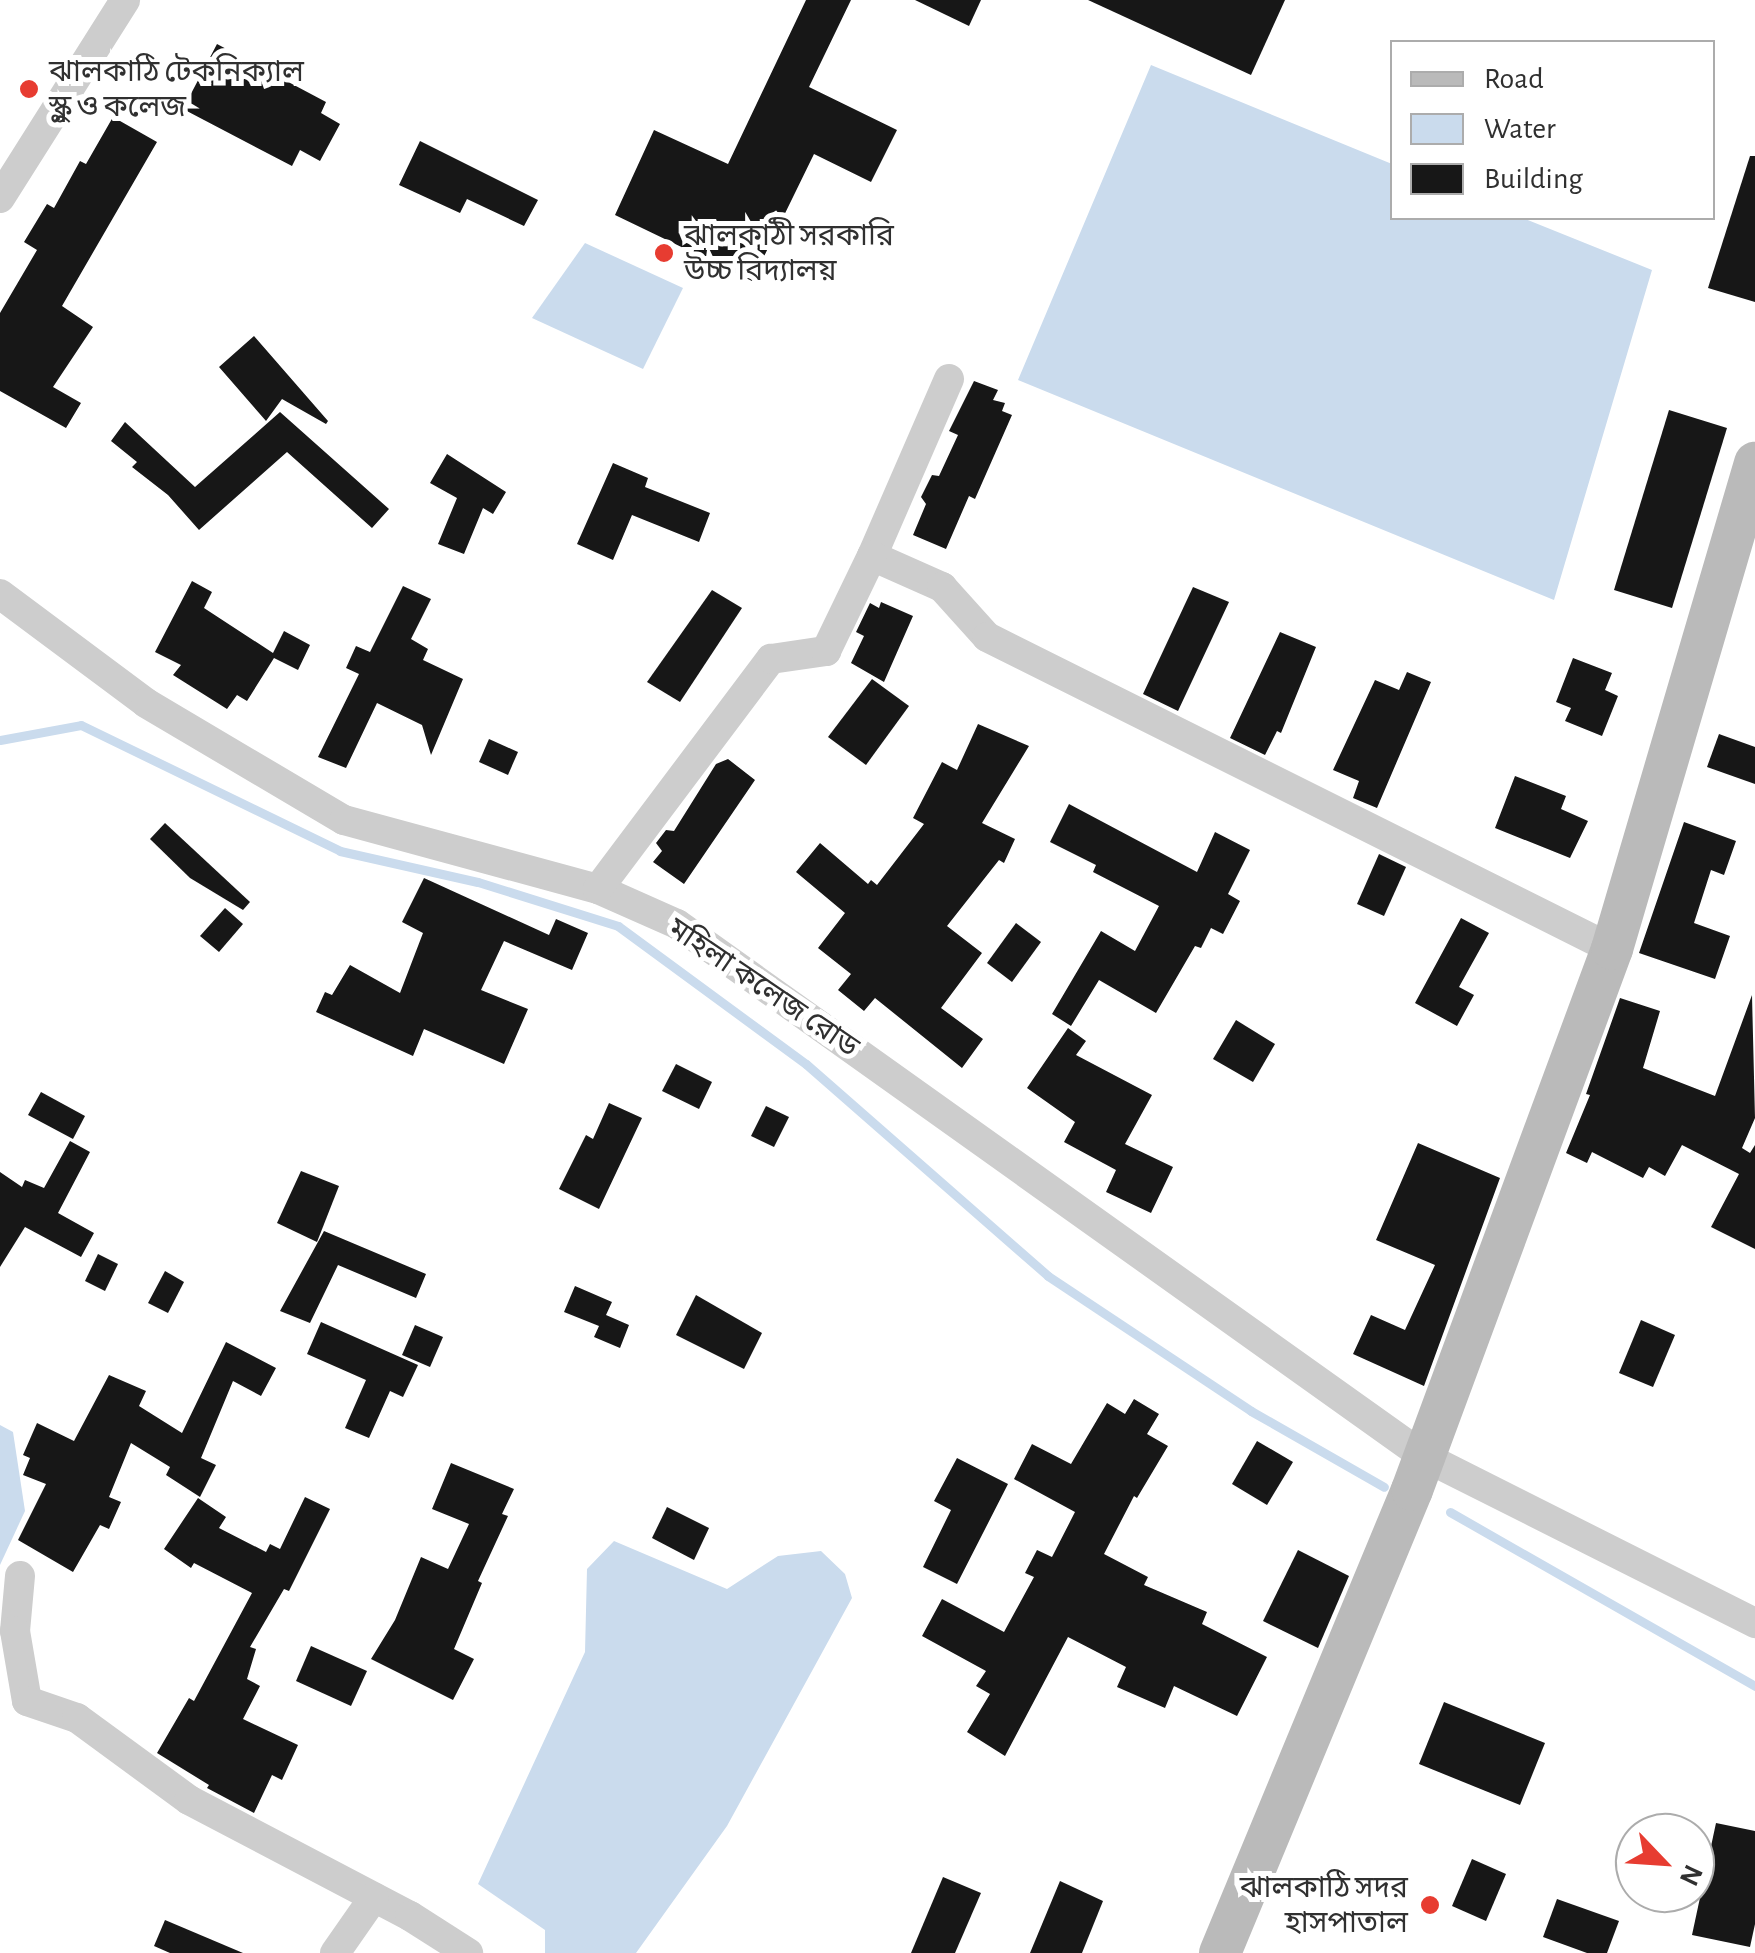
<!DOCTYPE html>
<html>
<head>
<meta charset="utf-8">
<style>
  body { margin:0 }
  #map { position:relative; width:1755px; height:1953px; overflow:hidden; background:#fff; font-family:"Alegreya Sans","Noto Sans Bengali",sans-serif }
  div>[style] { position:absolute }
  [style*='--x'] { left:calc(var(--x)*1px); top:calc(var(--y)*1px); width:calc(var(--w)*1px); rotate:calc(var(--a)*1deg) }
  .water>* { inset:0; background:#cadbed }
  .stream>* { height:9px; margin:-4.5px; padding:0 4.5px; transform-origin:4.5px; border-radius:4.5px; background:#cadbed }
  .building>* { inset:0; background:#171717 }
  .minor>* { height:30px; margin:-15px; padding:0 15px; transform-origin:15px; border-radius:15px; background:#cdcdcd }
  .secondary>* { height:42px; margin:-21px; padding:0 21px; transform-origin:21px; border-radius:21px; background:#bababa }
  .dots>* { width:28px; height:28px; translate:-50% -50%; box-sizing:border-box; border:5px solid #fff; border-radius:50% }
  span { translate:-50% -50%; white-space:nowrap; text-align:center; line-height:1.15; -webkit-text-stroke:10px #fff; paint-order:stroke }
  .poi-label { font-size:30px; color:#303030 }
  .left { translate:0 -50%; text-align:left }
  .right { translate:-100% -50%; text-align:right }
  .street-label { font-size:30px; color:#303030 }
  .legend { position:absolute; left:1390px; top:40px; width:325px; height:180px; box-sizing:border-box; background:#fff; border:2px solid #acacac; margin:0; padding:12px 18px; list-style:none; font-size:30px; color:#303030 }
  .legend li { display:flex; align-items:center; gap:20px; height:50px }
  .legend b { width:50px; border:2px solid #acacac }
  .north { position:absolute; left:1615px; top:1813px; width:100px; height:100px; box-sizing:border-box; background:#fff; border:2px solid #acacac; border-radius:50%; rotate:115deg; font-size:28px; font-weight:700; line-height:40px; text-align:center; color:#303030 }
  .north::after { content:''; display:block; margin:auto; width:35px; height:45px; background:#e73c31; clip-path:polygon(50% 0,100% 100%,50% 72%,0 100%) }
</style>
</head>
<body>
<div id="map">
  <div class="water">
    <i style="clip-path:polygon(1151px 65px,1392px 164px,1392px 218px,1523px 218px,1652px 270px,1554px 600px,1018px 380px)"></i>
    <i style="clip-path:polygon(585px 243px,683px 288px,643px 369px,532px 318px)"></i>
    <i style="clip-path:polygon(0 1425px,13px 1432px,25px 1511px,0 1565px)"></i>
    <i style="clip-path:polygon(614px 1541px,727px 1589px,778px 1556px,821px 1551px,845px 1574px,852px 1598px,727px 1826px,636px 1953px,545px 1953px,545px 1930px,478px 1884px,585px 1652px,587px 1569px)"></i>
  </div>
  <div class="stream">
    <i style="--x:0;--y:740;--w:82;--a:-10.5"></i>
    <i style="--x:81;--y:725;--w:288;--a:25.9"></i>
    <i style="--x:340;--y:851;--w:141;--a:12.7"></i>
    <i style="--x:478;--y:882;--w:147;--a:17.4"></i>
    <i style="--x:618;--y:926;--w:233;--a:36.3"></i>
    <i style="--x:806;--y:1064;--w:322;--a:41.2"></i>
    <i style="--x:1048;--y:1276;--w:244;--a:33.6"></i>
    <i style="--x:1251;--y:1411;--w:153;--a:29.7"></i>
    <i style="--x:1450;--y:1512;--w:351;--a:29.7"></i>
  </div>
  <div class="building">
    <i style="clip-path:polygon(806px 0,851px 0,809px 87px,897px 130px,871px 182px,814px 154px,752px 281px,615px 215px,654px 130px,728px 164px)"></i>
    <i style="clip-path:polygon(915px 0,981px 0,969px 26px)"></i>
    <i style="clip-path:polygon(1088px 0,1285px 0,1251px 75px)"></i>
    <i style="clip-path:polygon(217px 44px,326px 102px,321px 113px,340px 124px,320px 161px,300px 150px,292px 166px,183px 109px)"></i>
    <i style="clip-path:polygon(113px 117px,157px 142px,62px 306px,93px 327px,53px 387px,81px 403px,66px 428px,0 391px,0 313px,37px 250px,24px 242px,47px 204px,54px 208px,80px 161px,86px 164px)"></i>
    <i style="clip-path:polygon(420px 141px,538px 200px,524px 226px,467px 199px,460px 213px,399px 185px)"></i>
    <i style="clip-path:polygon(1750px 156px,1755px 156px,1755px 302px,1708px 288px)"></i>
    <i style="clip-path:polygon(254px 336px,328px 421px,326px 424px,282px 399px,266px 421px,219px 367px)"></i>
    <i style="clip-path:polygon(974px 381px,998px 390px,993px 400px,1005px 403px,1002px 411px,1012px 415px,975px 499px,969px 496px,946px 549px,913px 535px,926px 504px,921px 497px,932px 475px,939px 476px,958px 435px,949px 431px)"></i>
    <i style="clip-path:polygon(1669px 410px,1727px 428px,1672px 608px,1614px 590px)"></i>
    <i style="clip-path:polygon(280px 412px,389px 509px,372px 528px,287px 452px,199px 530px,168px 495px,132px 467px,137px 462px,111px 441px,125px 422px,195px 487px)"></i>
    <i style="clip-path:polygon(447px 454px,506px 492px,493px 514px,483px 508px,464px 554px,438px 544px,457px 498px,430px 483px)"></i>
    <i style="clip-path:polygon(613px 463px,648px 478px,645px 487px,710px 513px,699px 542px,632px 515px,613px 560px,577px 544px)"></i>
    <i style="clip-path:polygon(192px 581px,212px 592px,204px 608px,273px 653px,284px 631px,310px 645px,298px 670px,274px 658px,247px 701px,237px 695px,227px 709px,173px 675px,181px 665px,155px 652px)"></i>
    <i style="clip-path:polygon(403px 586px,431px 599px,411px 639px,428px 649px,423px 660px,463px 679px,431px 755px,422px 725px,377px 703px,346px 768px,318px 757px,359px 674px,346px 668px,356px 646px,370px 652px)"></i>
    <i style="clip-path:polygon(1193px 587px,1229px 602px,1178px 711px,1143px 694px)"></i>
    <i style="clip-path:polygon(712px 590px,742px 608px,680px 702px,647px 682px)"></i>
    <i style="clip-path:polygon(881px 602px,913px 616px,884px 682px,851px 663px,864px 636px,856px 632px,870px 603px,879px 608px)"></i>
    <i style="clip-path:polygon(1280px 632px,1316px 647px,1281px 733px,1277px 731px,1265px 755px,1230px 738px)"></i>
    <i style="clip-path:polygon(1573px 658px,1612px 673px,1605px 690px,1618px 696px,1602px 736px,1565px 721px,1571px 708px,1556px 702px)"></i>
    <i style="clip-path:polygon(1407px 672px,1431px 682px,1377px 808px,1353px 798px,1359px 781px,1333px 770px,1375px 680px,1399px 690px)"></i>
    <i style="clip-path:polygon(872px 679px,909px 706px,866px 765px,828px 737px)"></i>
    <i style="clip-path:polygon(978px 724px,1029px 746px,982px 823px,1015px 839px,1004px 863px,999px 860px,947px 926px,982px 953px,941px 1008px,983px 1039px,962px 1068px,875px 998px,864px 1011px,838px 990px,851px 974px,818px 948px,845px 913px,796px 872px,820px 843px,868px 884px,871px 880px,877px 885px,924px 824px,913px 818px,942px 762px,957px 770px)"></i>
    <i style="clip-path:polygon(1719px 734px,1755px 747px,1755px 784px,1707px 767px)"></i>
    <i style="clip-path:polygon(489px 739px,518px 752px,508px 775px,479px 762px)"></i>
    <i style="clip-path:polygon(728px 759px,755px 780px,684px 884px,653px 862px,662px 851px,656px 843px,666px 830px,674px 831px,716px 764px)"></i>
    <i style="clip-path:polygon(1515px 776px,1566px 796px,1561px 809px,1588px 821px,1570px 858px,1495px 828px)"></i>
    <i style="clip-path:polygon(1069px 804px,1197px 872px,1215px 832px,1250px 850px,1228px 894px,1240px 901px,1223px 934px,1211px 928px,1201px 948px,1195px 946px,1156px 1013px,1099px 980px,1071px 1026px,1052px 1014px,1101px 931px,1135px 951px,1159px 906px,1093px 872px,1096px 865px,1050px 842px)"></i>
    <i style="clip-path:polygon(1684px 822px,1736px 841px,1724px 875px,1711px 870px,1694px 923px,1730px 936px,1715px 979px,1639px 953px)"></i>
    <i style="clip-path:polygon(165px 823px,250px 902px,243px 910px,190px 878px,150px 839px)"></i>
    <i style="clip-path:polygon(1379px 854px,1406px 867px,1384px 916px,1357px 904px)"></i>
    <i style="clip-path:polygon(424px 878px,549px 935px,556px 919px,588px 933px,572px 970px,504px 941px,481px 990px,528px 1009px,504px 1064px,424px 1029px,413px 1056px,316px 1012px,325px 992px,332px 995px,350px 965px,400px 993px,423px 933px,402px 922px)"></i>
    <i style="clip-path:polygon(225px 908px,243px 924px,219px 952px,200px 936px)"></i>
    <i style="clip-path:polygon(1461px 918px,1489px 933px,1459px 987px,1474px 995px,1457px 1026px,1415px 1003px)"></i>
    <i style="clip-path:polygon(1016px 923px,1041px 942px,1012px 982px,987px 963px)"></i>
    <i style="clip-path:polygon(1752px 995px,1755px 1118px,1742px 1148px,1750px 1153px,1755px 1145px,1755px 1249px,1711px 1227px,1739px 1174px,1682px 1145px,1665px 1176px,1649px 1167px,1643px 1178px,1592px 1152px,1587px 1163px,1566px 1153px,1590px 1095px,1586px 1094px,1620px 998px,1660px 1011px,1643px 1068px,1715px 1096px)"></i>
    <i style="clip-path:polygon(1236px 1020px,1275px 1044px,1253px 1082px,1213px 1059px)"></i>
    <i style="clip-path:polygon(1068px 1028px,1086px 1041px,1076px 1055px,1152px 1095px,1125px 1144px,1173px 1167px,1151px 1213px,1106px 1192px,1116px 1170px,1064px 1142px,1075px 1122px,1027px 1088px)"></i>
    <i style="clip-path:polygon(676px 1064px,712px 1082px,699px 1109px,662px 1091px)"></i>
    <i style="clip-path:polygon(41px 1092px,85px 1116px,73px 1139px,28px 1115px)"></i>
    <i style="clip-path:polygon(609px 1103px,642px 1118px,599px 1209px,559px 1189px,586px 1135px,593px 1139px)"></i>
    <i style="clip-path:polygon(766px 1106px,789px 1117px,774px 1147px,751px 1136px)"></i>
    <i style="clip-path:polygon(70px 1141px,90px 1152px,58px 1213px,94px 1233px,81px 1257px,25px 1227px,0 1267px,0 1172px,22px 1187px,25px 1180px,44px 1188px)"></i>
    <i style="clip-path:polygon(1418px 1143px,1500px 1178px,1424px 1386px,1353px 1354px,1371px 1315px,1405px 1330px,1435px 1265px,1376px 1240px)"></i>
    <i style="clip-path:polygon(301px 1171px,339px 1186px,317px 1242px,277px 1223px)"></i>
    <i style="clip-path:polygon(324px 1231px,426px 1274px,416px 1298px,338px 1265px,310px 1323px,280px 1311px)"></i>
    <i style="clip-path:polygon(98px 1254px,118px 1264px,105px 1291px,85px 1281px)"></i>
    <i style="clip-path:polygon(165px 1271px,184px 1282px,168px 1313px,148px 1303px)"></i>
    <i style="clip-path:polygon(575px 1286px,612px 1302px,606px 1315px,629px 1325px,620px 1348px,594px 1337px,599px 1326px,564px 1312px)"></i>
    <i style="clip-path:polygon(696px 1295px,762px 1333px,744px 1369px,676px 1335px)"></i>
    <i style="clip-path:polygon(1641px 1320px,1675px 1335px,1653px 1387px,1619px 1373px)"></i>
    <i style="clip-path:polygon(321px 1322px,418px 1365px,403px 1397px,390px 1391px,369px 1438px,345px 1428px,366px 1380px,307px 1354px)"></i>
    <i style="clip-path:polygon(415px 1325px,443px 1337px,430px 1367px,402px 1355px)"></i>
    <i style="clip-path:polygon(226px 1342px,276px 1368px,261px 1396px,233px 1381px,201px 1458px,216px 1465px,200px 1497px,166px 1475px,170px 1467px,131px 1443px,109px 1497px,121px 1502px,109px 1529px,100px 1525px,73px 1572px,18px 1540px,46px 1484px,23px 1475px,30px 1458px,23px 1455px,37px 1423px,74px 1441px,109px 1375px,146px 1391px,139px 1406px,182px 1433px)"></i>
    <i style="clip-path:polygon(1134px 1399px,1159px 1414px,1147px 1434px,1168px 1446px,1137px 1498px,1134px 1496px,1104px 1554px,1148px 1577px,1144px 1585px,1207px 1612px,1202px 1624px,1267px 1657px,1237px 1716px,1174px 1686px,1165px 1708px,1117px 1687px,1126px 1667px,1068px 1637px,1005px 1756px,967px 1732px,990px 1694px,976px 1686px,986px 1671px,922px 1636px,942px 1599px,1004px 1632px,1034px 1577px,1025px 1573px,1037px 1550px,1052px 1557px,1075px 1512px,1014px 1479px,1032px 1444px,1071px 1464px,1107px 1403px,1125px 1414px)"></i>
    <i style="clip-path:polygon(1257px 1441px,1293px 1462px,1267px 1505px,1232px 1484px)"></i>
    <i style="clip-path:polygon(957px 1458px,1008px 1484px,957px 1584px,923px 1567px,951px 1510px,934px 1501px)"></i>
    <i style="clip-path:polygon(451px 1463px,514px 1489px,502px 1514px,508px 1516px,478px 1581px,482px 1583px,454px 1649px,474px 1659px,453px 1700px,371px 1659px,395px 1620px,421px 1557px,448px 1569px,469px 1524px,432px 1509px)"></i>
    <i style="clip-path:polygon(305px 1497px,330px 1509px,289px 1591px,284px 1589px,250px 1647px,256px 1649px,247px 1679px,260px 1686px,243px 1719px,298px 1745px,282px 1780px,272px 1775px,254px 1813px,207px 1788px,209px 1785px,157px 1753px,189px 1698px,194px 1701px,252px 1593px,194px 1563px,191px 1568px,164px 1549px,198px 1498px,226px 1517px,219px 1528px,266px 1552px,270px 1544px,280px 1549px)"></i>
    <i style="clip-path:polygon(667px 1507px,709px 1528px,694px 1560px,652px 1538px)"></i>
    <i style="clip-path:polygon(1298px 1550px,1349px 1576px,1318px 1648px,1263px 1621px)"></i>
    <i style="clip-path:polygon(311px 1646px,367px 1671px,351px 1706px,296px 1681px)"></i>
    <i style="clip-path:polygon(1444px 1702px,1545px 1743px,1520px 1805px,1419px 1764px)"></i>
    <i style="clip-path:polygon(1716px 1823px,1755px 1831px,1755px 1924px,1750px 1947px,1692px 1935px)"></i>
    <i style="clip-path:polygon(1472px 1859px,1506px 1874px,1486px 1921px,1452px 1906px)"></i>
    <i style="clip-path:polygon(943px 1877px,981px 1893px,955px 1953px,911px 1953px)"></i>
    <i style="clip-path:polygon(1060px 1881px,1103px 1901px,1082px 1953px,1030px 1953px)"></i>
    <i style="clip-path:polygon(1557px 1899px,1619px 1921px,1607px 1953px,1587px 1953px,1543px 1937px)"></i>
    <i style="clip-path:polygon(165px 1920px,243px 1953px,170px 1953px,154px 1946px)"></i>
  </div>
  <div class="minor">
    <i style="--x:0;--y:198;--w:234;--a:-57.7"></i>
    <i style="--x:949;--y:379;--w:193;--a:113.5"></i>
    <i style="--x:872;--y:556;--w:77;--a:23.9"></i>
    <i style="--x:942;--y:587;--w:67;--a:48"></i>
    <i style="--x:987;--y:637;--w:699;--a:26.53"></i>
    <i style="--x:0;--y:594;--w:182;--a:36.7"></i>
    <i style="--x:146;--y:703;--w:230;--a:30.6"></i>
    <i style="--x:344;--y:820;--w:263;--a:15.2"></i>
    <i style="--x:598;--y:889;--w:86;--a:23.9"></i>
    <i style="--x:677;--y:924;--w:916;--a:35.49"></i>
    <i style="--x:1423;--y:1456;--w:372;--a:26.7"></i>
    <i style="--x:598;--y:889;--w:288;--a:-53.1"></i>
    <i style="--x:771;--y:659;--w:56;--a:-8.3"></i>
    <i style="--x:826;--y:651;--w:106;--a:-64.2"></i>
    <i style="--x:20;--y:1576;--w:55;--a:95.2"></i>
    <i style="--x:15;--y:1631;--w:71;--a:80.3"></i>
    <i style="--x:27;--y:1701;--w:53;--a:18.8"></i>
    <i style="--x:77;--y:1718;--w:139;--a:36.2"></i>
    <i style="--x:189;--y:1800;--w:250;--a:27.7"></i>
    <i style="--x:410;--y:1916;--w:69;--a:32.5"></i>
    <i style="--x:335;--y:1953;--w:68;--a:-55.1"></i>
  </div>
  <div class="secondary">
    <i style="--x:1220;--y:1953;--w:501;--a:-67.48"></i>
    <i style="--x:1412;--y:1490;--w:577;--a:-69.71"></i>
    <i style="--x:1612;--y:949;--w:507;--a:-73.6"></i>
  </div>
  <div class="dots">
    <i style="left:29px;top:89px;background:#e73c31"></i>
    <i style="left:664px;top:253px;background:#e73c31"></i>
    <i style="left:1430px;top:1905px;background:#e73c31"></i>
  </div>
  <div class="poi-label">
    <span class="left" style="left:49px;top:89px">ঝালকাঠি টেকনিক্যাল<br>স্কুল ও কলেজ</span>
    <span class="left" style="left:684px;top:253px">ঝালকাঠী সরকারি<br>উচ্চ বিদ্যালয়</span>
    <span class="right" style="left:1408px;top:1905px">ঝালকাঠি সদর<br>হাসপাতাল</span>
  </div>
  <div class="street-label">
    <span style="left:763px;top:988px;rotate:34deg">মহিলা কলেজ রোড</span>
  </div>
  <ul class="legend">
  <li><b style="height:12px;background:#bababa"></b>Road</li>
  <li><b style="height:28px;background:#cadbed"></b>Water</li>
  <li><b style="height:28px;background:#171717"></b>Building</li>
  </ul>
  <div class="north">N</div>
</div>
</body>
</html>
